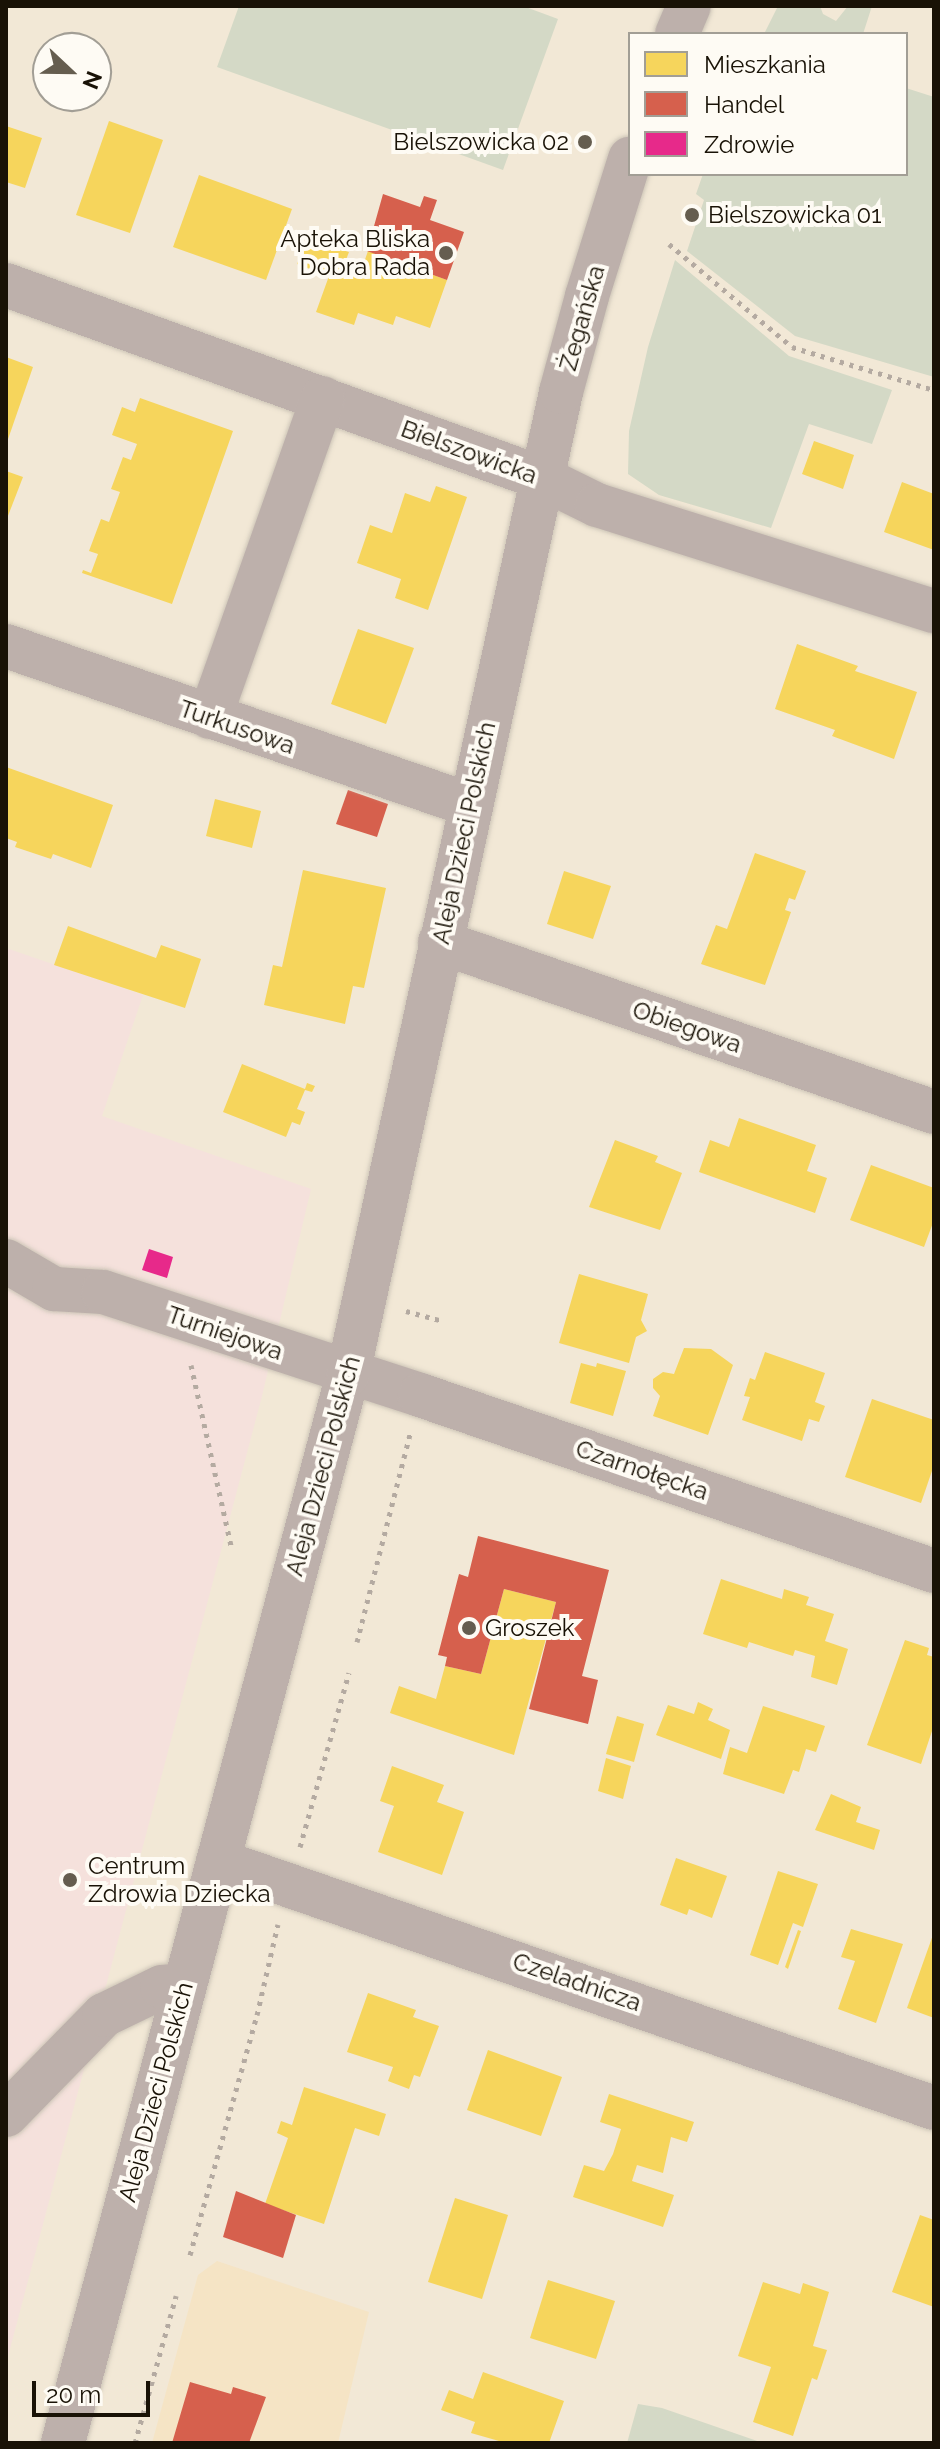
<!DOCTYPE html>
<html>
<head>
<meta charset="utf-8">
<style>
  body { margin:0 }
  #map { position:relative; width:940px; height:2449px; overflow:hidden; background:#f2e8d6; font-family:Raleway,sans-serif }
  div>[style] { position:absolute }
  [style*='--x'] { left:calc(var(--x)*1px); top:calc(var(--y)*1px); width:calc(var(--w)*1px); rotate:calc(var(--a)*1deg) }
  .built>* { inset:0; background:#f5e4c5 }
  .medical>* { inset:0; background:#f5e1dc }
  .green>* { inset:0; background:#d4d9c6 }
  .homes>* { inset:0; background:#f6d55c }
  .shops>* { inset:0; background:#d6604d }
  .health>* { inset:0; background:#e7298a }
  .path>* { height:5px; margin-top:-2.5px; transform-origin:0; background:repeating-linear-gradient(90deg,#b4aaa1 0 4px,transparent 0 10px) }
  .roads { filter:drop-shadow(0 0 2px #cdc5b7) drop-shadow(0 0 2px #cdc5b7) }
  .minor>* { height:44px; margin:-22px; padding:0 22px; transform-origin:22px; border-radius:22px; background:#bdb0ab }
  .dots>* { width:22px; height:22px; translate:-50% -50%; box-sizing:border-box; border:4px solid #fefbf4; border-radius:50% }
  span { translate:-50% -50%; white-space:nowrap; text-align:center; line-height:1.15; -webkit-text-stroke:8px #fefbf4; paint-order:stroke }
  .poi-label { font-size:24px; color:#191206 }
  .right { translate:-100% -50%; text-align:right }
  .left { translate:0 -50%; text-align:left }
  .street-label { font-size:24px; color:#191206 }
  .frame { position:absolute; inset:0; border:8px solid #191206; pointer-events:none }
  .legend { position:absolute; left:628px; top:32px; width:280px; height:144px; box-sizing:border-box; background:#fefbf4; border:2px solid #a29e95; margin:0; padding:10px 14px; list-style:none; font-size:24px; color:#191206 }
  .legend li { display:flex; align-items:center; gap:16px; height:40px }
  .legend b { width:40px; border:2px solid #a29e95 }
  .north { position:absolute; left:32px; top:32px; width:80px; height:80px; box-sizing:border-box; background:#fefbf4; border:2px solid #a29e95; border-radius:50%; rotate:112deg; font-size:22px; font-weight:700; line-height:32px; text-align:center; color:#191206 }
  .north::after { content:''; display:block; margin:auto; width:28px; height:36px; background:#655d4f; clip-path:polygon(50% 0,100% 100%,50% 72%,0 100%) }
  .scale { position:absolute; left:32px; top:2381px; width:118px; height:36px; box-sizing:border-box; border:4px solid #191206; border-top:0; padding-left:10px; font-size:24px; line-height:28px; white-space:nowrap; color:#191206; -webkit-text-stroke:6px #fefbf4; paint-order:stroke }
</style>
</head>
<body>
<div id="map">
  <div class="built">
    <i style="clip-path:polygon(217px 2261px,369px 2312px,338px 2443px,152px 2443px,198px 2275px)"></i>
  </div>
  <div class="medical">
    <i style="clip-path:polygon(6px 948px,143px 995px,102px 1116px,311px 1189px,262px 1396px,6px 2364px)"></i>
  </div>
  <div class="green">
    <i style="clip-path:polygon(239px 6px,523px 6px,558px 19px,503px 170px,217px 67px)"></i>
    <i style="clip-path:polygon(778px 6px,820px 6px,823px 14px,836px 21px,848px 6px,872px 6px,863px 34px,764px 34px)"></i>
    <i style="clip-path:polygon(906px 88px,934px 97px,934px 377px,795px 336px,687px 251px,704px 200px,696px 194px,703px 174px,906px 174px)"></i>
    <i style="clip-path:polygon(675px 260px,789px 356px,892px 390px,872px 444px,809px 424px,771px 528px,659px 495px,628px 474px,629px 431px,648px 347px)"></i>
    <i style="clip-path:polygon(638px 2404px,662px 2408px,763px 2443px,627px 2443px)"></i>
  </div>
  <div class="homes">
    <i style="clip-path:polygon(109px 121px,163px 140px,130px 233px,76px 215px)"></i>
    <i style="clip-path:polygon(6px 126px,42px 138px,25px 188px,6px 182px)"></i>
    <i style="clip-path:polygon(199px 175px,292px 209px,266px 280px,173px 247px)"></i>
    <i style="clip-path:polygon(309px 231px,342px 242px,339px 249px,349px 252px,344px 265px,361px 271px,368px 251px,447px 280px,430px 328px,396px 316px,393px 325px,358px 313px,354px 325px,316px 312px,329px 276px,297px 264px)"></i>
    <i style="clip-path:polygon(6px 357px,33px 367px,6px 445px)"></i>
    <i style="clip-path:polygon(140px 398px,233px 431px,172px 604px,82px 573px,83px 570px,91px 573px,98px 554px,89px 551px,101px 519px,109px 522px,120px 492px,111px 489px,123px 457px,131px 460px,137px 444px,112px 435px,122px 407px,135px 412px)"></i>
    <i style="clip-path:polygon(814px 441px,854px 455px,843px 489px,802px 474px)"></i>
    <i style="clip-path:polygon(6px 471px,23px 477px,6px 521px)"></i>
    <i style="clip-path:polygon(902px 482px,934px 494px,934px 550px,884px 532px)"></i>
    <i style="clip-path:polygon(436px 486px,467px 497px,428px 610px,395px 598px,401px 579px,357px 563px,370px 525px,392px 533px,405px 493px,430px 502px)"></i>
    <i style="clip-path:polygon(358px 629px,414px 648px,386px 724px,331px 704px)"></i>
    <i style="clip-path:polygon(797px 644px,858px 666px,855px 671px,917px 692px,894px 759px,832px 736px,835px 730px,775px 709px)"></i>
    <i style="clip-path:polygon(6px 767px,113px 805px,91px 868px,53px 854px,51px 859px,15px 847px,17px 842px,6px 838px)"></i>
    <i style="clip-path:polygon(215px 799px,261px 811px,252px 848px,206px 836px)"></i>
    <i style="clip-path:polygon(755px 853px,806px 871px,795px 900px,789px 898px,785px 910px,791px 912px,765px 985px,701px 964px,716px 925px,727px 929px)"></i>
    <i style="clip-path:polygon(303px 870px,386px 888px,364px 988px,353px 986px,345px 1024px,264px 1005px,273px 965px,282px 967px)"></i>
    <i style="clip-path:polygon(564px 871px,611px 886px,593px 939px,547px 924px)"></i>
    <i style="clip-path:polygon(68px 926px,156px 958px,161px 945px,201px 959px,185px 1008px,54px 965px)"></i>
    <i style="clip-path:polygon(242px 1064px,305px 1089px,307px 1083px,315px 1086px,312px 1092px,305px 1090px,297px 1109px,305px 1112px,300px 1125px,292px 1122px,286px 1137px,223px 1112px)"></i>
    <i style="clip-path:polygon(739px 1118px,816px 1145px,807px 1171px,827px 1178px,815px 1213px,699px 1172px,710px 1140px,729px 1147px)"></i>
    <i style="clip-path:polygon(615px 1140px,658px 1156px,655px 1162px,682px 1173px,660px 1230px,589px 1207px)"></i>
    <i style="clip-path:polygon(871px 1165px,934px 1188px,934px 1220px,924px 1247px,850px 1220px)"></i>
    <i style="clip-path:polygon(579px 1274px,648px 1294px,641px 1320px,647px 1331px,636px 1337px,629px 1363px,559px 1343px)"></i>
    <i style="clip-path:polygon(684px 1348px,711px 1349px,733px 1365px,708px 1435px,653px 1416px,660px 1396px,653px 1388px,653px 1379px,663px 1372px,674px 1374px)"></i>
    <i style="clip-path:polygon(765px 1352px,825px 1373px,815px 1402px,825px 1406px,819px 1422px,809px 1419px,802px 1441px,742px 1420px,750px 1397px,744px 1396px,750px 1378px,755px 1380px)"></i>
    <i style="clip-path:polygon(581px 1363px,596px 1367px,597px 1363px,626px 1371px,613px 1416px,570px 1403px)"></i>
    <i style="clip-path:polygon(872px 1399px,934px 1420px,934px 1465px,921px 1503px,845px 1477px)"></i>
    <i style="clip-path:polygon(721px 1579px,782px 1599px,784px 1589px,809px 1597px,806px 1605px,834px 1614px,825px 1641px,848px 1649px,837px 1685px,811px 1677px,815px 1656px,795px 1650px,793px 1656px,749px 1642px,747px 1648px,703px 1634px)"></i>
    <i style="clip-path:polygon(504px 1589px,556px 1602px,514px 1755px,390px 1713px,399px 1686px,436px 1699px,445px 1666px,481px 1674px)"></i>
    <i style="clip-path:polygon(905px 1640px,929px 1648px,927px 1655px,934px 1657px,934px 1725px,921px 1764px,867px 1745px)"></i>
    <i style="clip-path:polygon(698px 1702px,713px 1709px,708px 1720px,730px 1730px,721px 1759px,656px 1735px,668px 1705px,694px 1714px)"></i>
    <i style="clip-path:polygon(763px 1706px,825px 1726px,816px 1752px,806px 1749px,799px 1772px,793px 1770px,784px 1794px,723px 1774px,730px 1747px,747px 1753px)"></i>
    <i style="clip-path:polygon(617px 1716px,644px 1724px,634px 1762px,606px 1754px)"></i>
    <i style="clip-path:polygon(606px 1758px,631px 1766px,623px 1799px,598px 1791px)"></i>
    <i style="clip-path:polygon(392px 1766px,444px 1785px,437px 1802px,464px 1812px,442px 1875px,378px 1852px,394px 1806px,380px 1801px)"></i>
    <i style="clip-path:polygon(831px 1794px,861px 1807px,856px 1822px,880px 1830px,874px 1850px,815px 1830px)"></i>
    <i style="clip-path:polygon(676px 1858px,727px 1876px,712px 1918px,689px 1909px,687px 1915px,660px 1905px)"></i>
    <i style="clip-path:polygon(778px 1871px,818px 1884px,803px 1927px,793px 1923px,778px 1965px,750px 1955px)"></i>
    <i style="clip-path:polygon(851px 1929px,903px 1944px,876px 2023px,838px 2009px,855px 1961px,841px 1957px)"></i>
    <i style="clip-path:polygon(798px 1930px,801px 1931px,788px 1969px,785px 1967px)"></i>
    <i style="clip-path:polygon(934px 1932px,934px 2018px,907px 2008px)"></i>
    <i style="clip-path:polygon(368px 1993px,416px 2010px,413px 2017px,439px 2026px,420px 2077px,414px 2075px,409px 2089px,388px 2081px,393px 2067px,347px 2052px)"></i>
    <i style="clip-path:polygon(488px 2050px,562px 2077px,541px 2136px,467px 2110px)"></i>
    <i style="clip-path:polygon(304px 2087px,386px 2114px,379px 2136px,355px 2128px,324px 2224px,265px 2204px,288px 2138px,277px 2133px,281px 2121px,292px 2125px)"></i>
    <i style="clip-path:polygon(609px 2094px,694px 2122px,687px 2142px,671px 2137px,663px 2173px,637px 2165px,632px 2181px,674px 2195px,663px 2227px,573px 2197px,584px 2165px,604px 2171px,613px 2154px,621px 2129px,600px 2122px)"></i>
    <i style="clip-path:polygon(455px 2198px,508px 2215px,482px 2299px,428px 2282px)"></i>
    <i style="clip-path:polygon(920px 2215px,934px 2220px,934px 2307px,892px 2292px)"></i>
    <i style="clip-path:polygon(548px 2280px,615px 2301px,596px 2359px,530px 2338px)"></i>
    <i style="clip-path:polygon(763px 2282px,800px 2294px,803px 2283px,829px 2292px,813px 2346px,827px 2350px,817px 2380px,812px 2378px,793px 2436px,753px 2422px,771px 2367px,738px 2356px)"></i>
    <i style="clip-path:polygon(483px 2372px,564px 2401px,549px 2443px,506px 2443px,471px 2433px,475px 2422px,441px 2410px,449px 2390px,473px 2399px)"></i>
  </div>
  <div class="shops">
    <i style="clip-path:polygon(383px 194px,420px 207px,424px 196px,437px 200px,430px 220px,464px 232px,447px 280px,367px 251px)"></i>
    <i style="clip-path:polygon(348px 790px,388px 804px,377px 837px,336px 824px)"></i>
    <i style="clip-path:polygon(478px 1536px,609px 1570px,582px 1676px,598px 1680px,588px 1724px,529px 1709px,556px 1602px,504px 1589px,481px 1674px,445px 1666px,447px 1657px,438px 1655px,459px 1574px,468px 1577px)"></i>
    <i style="clip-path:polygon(236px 2191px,296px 2215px,283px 2258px,223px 2237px)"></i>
    <i style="clip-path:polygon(190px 2382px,231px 2394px,233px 2387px,266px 2397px,249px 2443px,172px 2443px)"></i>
  </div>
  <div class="health">
    <i style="clip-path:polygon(149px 1249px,173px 1257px,167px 1278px,142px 1270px)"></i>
  </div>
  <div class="path">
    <i style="--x:669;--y:244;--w:160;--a:39.9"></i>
    <i style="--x:792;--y:347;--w:148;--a:16.8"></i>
    <i style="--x:406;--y:1311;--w:35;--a:15"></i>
    <i style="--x:191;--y:1365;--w:185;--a:77.5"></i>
    <i style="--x:357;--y:1642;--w:215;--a:-75.7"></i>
    <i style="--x:300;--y:1847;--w:181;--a:-74.3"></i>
    <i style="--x:190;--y:2255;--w:249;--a:-74.4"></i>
    <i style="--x:257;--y:2015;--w:93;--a:-77"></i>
    <i style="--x:135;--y:2443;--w:153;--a:-74.4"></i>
  </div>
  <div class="roads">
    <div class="minor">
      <i style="--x:677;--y:34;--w:30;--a:-67"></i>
      <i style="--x:6;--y:285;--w:572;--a:19.83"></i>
      <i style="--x:544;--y:479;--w:59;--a:26.1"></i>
      <i style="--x:597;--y:505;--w:353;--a:17.5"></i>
      <i style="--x:6;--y:646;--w:490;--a:18.9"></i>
      <i style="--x:210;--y:717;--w:338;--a:-70.5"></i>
      <i style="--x:440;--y:942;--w:522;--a:18.99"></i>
      <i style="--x:6;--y:1261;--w:56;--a:30.3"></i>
      <i style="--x:54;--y:1289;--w:49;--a:3.5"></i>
      <i style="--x:103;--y:1292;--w:333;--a:18"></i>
      <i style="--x:420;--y:1395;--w:543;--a:18.9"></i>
      <i style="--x:218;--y:1861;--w:757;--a:19.03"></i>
      <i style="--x:6;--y:2115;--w:140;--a:-45.6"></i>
      <i style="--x:104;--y:2015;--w:64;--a:-25.8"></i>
      <i style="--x:162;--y:1987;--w:22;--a:-5"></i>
      <i style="--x:63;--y:2443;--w:1106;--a:-75.07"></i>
      <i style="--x:348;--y:1374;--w:1005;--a:-77.76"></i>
      <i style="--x:561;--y:392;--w:99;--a:-74.8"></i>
      <i style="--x:587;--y:296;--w:144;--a:-72.6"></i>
    </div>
  </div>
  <div class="dots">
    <i style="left:585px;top:142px;background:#655d4f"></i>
    <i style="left:692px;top:215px;background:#655d4f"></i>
    <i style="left:446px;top:253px;background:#655d4f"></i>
    <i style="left:469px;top:1628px;background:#655d4f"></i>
    <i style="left:70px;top:1880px;background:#655d4f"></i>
  </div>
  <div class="poi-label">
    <span class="right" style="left:569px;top:142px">Bielszowicka 02</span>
    <span class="left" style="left:708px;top:215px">Bielszowicka 01</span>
    <span class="right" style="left:430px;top:253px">Apteka Bliska<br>Dobra Rada</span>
    <span class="left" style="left:485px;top:1628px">Groszek</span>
    <span class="left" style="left:88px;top:1880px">Centrum<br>Zdrowia Dziecka</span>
  </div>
  <div class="street-label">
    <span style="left:582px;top:318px;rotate:-74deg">Żegańska</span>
    <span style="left:469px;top:452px;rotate:20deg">Bielszowicka</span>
    <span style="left:237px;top:727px;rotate:19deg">Turkusowa</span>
    <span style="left:464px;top:833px;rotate:-78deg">Aleja Dzieci Polskich</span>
    <span style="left:687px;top:1027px;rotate:19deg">Obiegowa</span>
    <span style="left:225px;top:1333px;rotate:19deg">Turniejowa</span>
    <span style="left:323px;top:1466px;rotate:-75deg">Aleja Dzieci Polskich</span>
    <span style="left:642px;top:1470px;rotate:19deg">Czarnołęcka</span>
    <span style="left:577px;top:1982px;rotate:19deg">Czeladnicza</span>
    <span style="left:156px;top:2092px;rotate:-75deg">Aleja Dzieci Polskich</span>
  </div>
  <div class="frame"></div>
  <ul class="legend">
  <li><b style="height:22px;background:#f6d55c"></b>Mieszkania</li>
  <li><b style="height:22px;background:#d6604d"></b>Handel</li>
  <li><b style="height:22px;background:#e7298a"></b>Zdrowie</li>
  </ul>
  <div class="north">N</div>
  <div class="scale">20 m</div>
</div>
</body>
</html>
